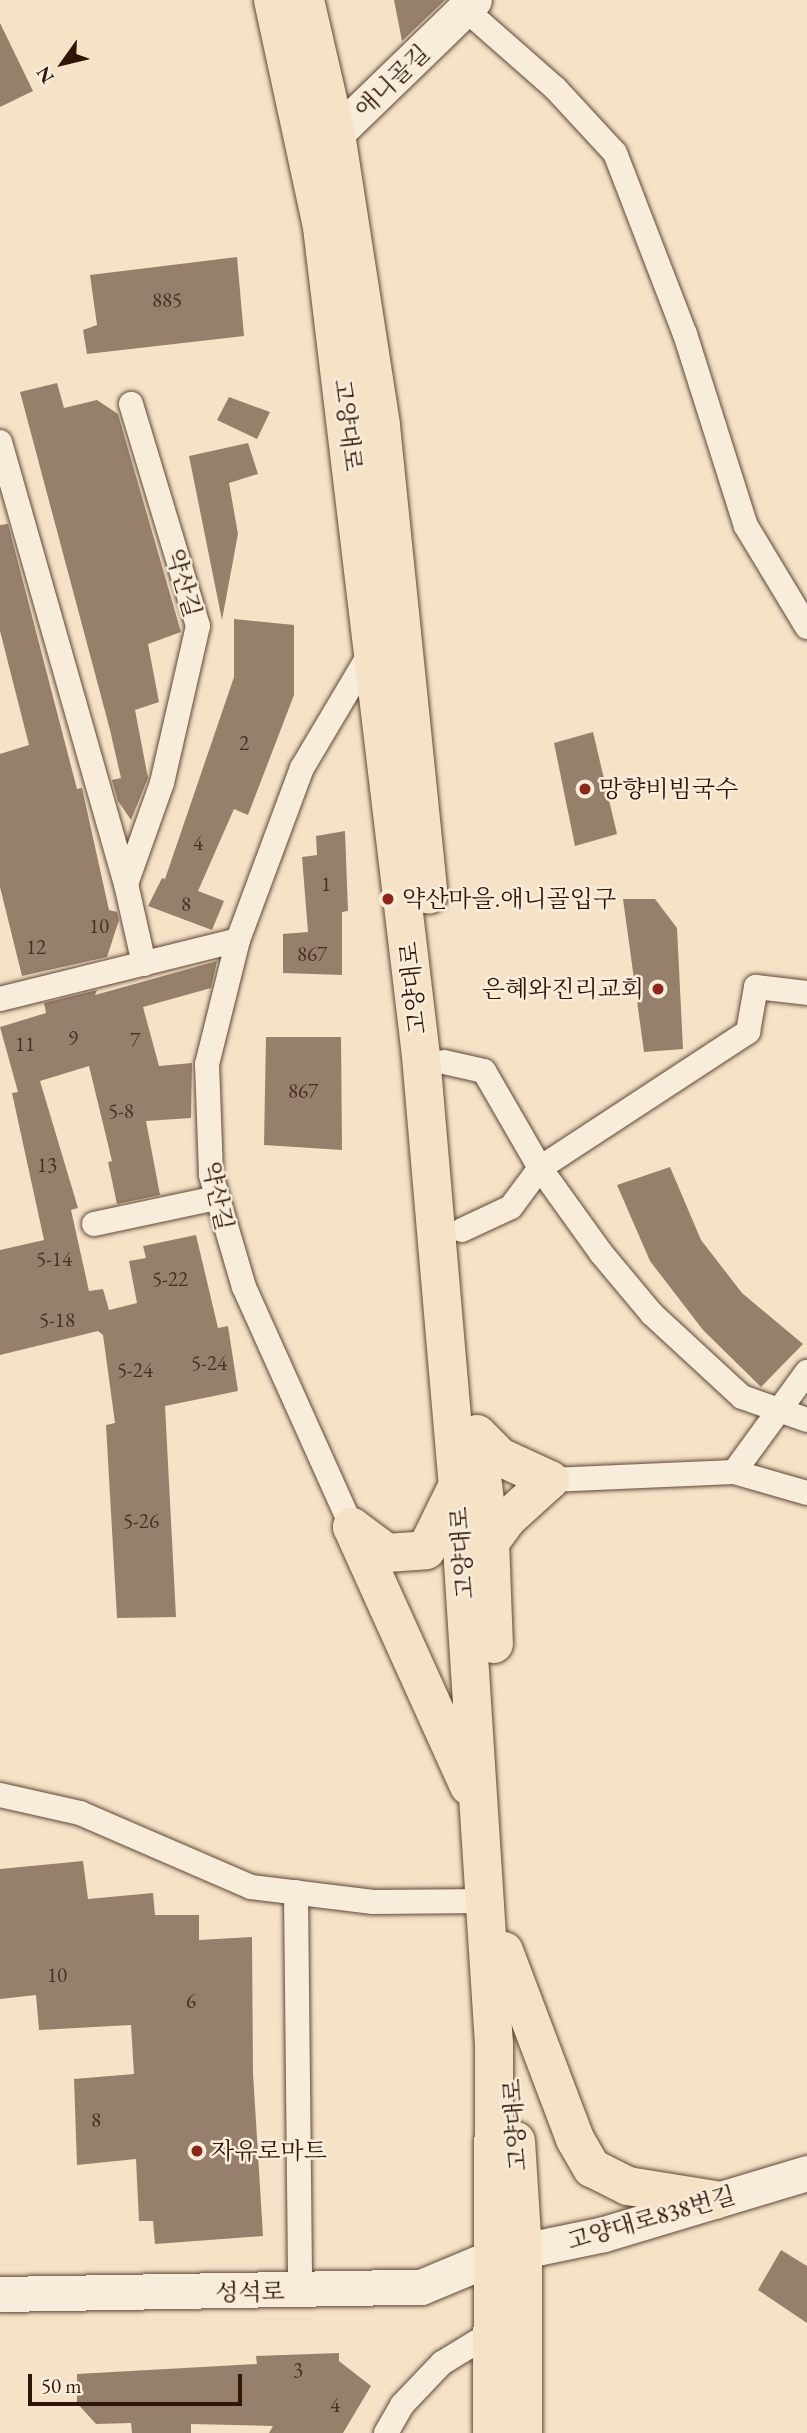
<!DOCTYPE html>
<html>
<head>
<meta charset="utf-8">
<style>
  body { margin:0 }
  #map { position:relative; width:807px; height:2433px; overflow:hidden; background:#f5e2c7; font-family:"EB Garamond","Noto Serif KR",serif }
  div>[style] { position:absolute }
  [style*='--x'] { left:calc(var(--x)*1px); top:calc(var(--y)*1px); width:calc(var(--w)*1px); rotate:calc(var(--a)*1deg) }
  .building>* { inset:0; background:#96806b }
  .roads { filter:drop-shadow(0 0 2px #604837) drop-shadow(0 0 2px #604837) }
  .street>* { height:24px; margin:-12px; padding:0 12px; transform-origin:12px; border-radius:12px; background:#f8ecdb }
  .secondary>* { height:35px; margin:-17.5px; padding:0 17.5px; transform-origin:17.5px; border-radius:17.5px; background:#f8ecdb }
  .primary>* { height:38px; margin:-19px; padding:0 19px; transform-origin:19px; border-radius:19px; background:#f5e2c7 }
  .dots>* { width:19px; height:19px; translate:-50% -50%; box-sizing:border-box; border:4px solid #f8ecdb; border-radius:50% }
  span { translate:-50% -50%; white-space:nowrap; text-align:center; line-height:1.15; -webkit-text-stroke:5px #f8ecdb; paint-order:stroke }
  .number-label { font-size:21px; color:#493020 }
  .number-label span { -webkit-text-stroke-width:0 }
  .street-label { font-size:24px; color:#2f1507 }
  .poi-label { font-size:24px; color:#2f1507 }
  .left { translate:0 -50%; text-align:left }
  .right { translate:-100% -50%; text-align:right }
  .north { position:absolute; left:28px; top:28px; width:70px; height:70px; -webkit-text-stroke:5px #f8ecdb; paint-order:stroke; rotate:236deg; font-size:19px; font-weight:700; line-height:28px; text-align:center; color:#2f1507 }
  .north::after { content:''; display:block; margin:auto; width:24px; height:32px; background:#2f1507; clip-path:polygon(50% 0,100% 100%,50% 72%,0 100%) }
  .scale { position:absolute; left:28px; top:2374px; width:214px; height:32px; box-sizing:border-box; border:4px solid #2f1507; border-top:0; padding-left:9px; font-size:21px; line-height:24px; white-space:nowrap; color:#2f1507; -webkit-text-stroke:5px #f8ecdb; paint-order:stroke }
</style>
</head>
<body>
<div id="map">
  <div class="building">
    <i style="clip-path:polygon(394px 0,445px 0,402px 41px)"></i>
    <i style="clip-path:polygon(0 23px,33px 91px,0 107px)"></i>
    <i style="clip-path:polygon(237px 257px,244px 336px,87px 354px,83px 330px,97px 325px,90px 275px)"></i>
    <i style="clip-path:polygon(57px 383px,64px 408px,97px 400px,118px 414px,181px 632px,148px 644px,159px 702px,135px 710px,148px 778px,131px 820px,118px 801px,112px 780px,121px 778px,110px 730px,20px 392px)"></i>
    <i style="clip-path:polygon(229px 397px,270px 412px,257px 439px,217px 420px)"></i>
    <i style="clip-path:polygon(248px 443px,258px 474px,229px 483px,238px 534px,222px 620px,189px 456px)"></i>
    <i style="clip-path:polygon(8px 524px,77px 789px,82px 788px,109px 910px,117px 912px,119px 920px,107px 957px,22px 976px,0 887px,0 754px,29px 745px,0 631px,0 525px)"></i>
    <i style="clip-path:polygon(234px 619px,294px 625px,294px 695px,248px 815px,234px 809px,198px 891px,224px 901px,212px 930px,148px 906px,162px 878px,165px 879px,234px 677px)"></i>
    <i style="clip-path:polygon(593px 732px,617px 834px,575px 846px,554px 743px)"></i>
    <i style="clip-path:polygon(345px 831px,348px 911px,342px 912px,342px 975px,283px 973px,283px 934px,308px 932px,302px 857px,317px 855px,316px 836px)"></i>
    <i style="clip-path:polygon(623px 899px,655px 899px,677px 928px,683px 1049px,644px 1052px)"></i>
    <i style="clip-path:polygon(217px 961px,211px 988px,143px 1007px,159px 1066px,192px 1063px,191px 1118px,146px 1121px,160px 1195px,117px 1204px,108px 1162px,112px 1161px,89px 1066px,40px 1081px,78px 1208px,71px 1210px,89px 1291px,103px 1289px,109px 1310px,137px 1303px,129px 1261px,146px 1258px,143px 1246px,196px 1235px,218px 1328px,228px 1326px,238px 1391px,165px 1406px,176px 1617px,117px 1618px,106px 1425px,115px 1423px,103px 1335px,98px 1331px,0 1355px,0 1250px,44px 1240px,12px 1093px,18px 1092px,0 1027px,46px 1013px,44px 1003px,97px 990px,95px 995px)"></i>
    <i style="clip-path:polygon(266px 1037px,341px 1037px,342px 1150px,264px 1145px)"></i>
    <i style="clip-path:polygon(670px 1167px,701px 1240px,742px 1293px,803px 1344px,761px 1387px,703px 1330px,650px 1261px,617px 1185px)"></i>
    <i style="clip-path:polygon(83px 1861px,88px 1899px,153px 1893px,155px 1915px,199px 1915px,199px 1940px,252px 1937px,253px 2073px,263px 2236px,155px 2244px,153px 2221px,139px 2221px,136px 2159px,77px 2165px,74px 2079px,134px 2074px,131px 2025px,39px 2030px,36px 1995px,0 1999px,0 1869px)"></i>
    <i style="clip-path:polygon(781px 2250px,807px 2266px,807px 2323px,758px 2290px)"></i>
    <i style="clip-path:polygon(339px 2353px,339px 2361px,371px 2386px,343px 2433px,269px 2433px,273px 2426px,191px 2424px,191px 2433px,132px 2433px,131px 2423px,96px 2424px,77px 2403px,77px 2374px,257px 2364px,256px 2356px)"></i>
  </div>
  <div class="roads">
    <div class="street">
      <i style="--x:465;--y:9;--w:120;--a:41.3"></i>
      <i style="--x:555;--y:88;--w:88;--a:47.3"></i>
      <i style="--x:615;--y:153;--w:194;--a:68.9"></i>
      <i style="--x:685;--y:334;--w:201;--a:72.4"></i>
      <i style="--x:746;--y:526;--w:118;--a:58.9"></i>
      <i style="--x:0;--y:442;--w:460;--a:74.1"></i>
      <i style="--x:126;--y:884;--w:82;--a:77.3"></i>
      <i style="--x:126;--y:884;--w:107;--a:-70.4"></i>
      <i style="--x:162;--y:783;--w:161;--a:-77.1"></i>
      <i style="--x:198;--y:626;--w:232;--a:-106.8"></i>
      <i style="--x:238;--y:940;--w:184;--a:-69.6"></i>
      <i style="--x:302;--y:768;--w:137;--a:-59.3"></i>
      <i style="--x:0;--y:999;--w:245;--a:-13.9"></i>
      <i style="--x:238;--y:940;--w:128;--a:104"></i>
      <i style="--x:207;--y:1064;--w:111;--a:87.9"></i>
      <i style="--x:211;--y:1175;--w:117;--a:73.6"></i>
      <i style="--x:244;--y:1287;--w:263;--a:65.8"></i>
      <i style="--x:444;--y:1062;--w:41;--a:12.7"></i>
      <i style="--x:484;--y:1071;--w:112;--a:60"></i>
      <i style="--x:540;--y:1168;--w:105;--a:54.3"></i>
      <i style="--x:601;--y:1253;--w:80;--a:50.1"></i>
      <i style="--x:652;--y:1314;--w:122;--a:42.7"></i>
      <i style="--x:742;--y:1397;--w:69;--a:19.5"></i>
      <i style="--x:94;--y:1224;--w:125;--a:-12"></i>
      <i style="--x:462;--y:1230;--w:54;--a:-25.1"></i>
      <i style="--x:511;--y:1207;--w:49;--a:-53.4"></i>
      <i style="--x:540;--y:1168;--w:249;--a:-33.2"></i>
      <i style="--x:748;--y:1032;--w:46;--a:-79.9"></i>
      <i style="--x:756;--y:987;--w:51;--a:6.7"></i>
      <i style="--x:734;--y:1472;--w:124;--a:-53.9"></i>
      <i style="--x:550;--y:1480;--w:184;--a:-2.5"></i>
      <i style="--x:734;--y:1472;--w:76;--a:16"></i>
      <i style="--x:0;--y:1795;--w:82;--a:12.7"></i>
      <i style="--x:80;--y:1813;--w:186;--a:23.4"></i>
      <i style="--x:251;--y:1887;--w:123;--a:7"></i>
      <i style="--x:373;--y:1902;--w:112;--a:-0.5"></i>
      <i style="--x:296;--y:1892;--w:399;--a:89.4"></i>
      <i style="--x:386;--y:2433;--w:32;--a:-60"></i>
      <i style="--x:402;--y:2405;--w:58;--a:-46.4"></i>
      <i style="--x:442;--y:2363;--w:60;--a:-31.3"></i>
    </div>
    <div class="secondary">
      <i style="--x:318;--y:151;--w:217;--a:-44.1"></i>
      <i style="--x:0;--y:2294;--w:421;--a:-1"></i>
      <i style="--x:421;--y:2287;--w:78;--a:-22.6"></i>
      <i style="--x:493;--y:2257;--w:113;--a:-11.7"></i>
      <i style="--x:604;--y:2234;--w:212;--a:-16.7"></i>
    </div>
    <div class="primary">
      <i style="--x:273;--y:0;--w:232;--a:77.8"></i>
      <i style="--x:322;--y:227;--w:835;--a:83.19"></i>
      <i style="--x:421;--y:1056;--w:431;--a:85.1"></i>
      <i style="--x:458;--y:1485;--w:561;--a:86.32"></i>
      <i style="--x:494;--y:2045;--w:388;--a:90.3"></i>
      <i style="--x:305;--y:0;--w:138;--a:77"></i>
      <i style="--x:336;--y:134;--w:295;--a:81.2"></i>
      <i style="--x:381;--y:426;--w:471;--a:84.2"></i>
      <i style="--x:477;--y:1434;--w:33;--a:45"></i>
      <i style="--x:500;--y:1457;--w:55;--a:24.7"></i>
      <i style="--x:550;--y:1480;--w:58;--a:137.8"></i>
      <i style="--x:507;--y:1519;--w:29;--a:126"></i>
      <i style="--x:480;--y:1460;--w:83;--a:83"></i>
      <i style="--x:490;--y:1542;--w:102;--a:87.8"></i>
      <i style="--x:352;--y:1527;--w:284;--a:65.7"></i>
      <i style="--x:352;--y:1527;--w:44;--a:36.6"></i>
      <i style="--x:387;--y:1553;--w:39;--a:-4"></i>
      <i style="--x:426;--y:1550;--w:70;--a:-63.8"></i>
      <i style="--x:504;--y:1951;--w:201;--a:69.3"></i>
      <i style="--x:575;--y:2139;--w:34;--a:60"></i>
      <i style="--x:592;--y:2168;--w:40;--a:26.6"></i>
      <i style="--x:628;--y:2186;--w:88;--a:9.1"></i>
      <i style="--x:516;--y:2141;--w:110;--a:86.4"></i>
      <i style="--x:523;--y:2251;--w:182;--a:90"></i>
    </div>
  </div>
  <div class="dots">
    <i style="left:585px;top:789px;background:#8f2418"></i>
    <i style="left:388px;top:899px;background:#8f2418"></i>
    <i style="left:658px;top:989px;background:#8f2418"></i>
    <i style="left:197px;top:2151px;background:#8f2418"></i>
  </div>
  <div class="number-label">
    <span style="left:167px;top:300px">885</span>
    <span style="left:244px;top:743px">2</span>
    <span style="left:198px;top:843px">4</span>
    <span style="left:326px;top:884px">1</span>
    <span style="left:186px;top:904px">8</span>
    <span style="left:99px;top:926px">10</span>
    <span style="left:36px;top:947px">12</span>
    <span style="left:312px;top:954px">867</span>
    <span style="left:73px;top:1038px">9</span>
    <span style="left:135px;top:1040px">7</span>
    <span style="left:25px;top:1044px">11</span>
    <span style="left:303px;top:1091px">867</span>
    <span style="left:121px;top:1111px">5-8</span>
    <span style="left:47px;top:1165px">13</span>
    <span style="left:54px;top:1259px">5-14</span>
    <span style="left:170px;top:1279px">5-22</span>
    <span style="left:57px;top:1320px">5-18</span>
    <span style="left:209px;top:1363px">5-24</span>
    <span style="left:135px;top:1370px">5-24</span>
    <span style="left:141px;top:1521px">5-26</span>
    <span style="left:57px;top:1975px">10</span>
    <span style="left:191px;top:2001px">6</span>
    <span style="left:96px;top:2120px">8</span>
    <span style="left:298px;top:2370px">3</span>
    <span style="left:335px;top:2405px">4</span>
  </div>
  <div class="street-label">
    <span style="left:392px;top:81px;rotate:-44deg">애니골길</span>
    <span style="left:348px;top:425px;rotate:83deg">고양대로</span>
    <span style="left:184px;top:583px;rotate:74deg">약산길</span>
    <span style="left:413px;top:988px;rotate:-96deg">고양대로</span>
    <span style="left:218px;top:1196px;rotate:78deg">약산길</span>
    <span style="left:462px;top:1553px;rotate:-94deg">고양대로</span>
    <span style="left:515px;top:2125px;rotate:-94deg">고양대로</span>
    <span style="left:651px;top:2218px;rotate:-16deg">고양대로838번길</span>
    <span style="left:250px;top:2292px;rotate:-1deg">성석로</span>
  </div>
  <div class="poi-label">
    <span class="left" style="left:599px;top:789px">망향비빔국수</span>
    <span class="left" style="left:402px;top:899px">약산마을.애니골입구</span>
    <span class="right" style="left:644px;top:989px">은혜와진리교회</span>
    <span class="left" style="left:211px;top:2151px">자유로마트</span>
  </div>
  <div class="north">N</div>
  <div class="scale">50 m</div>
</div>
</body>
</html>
